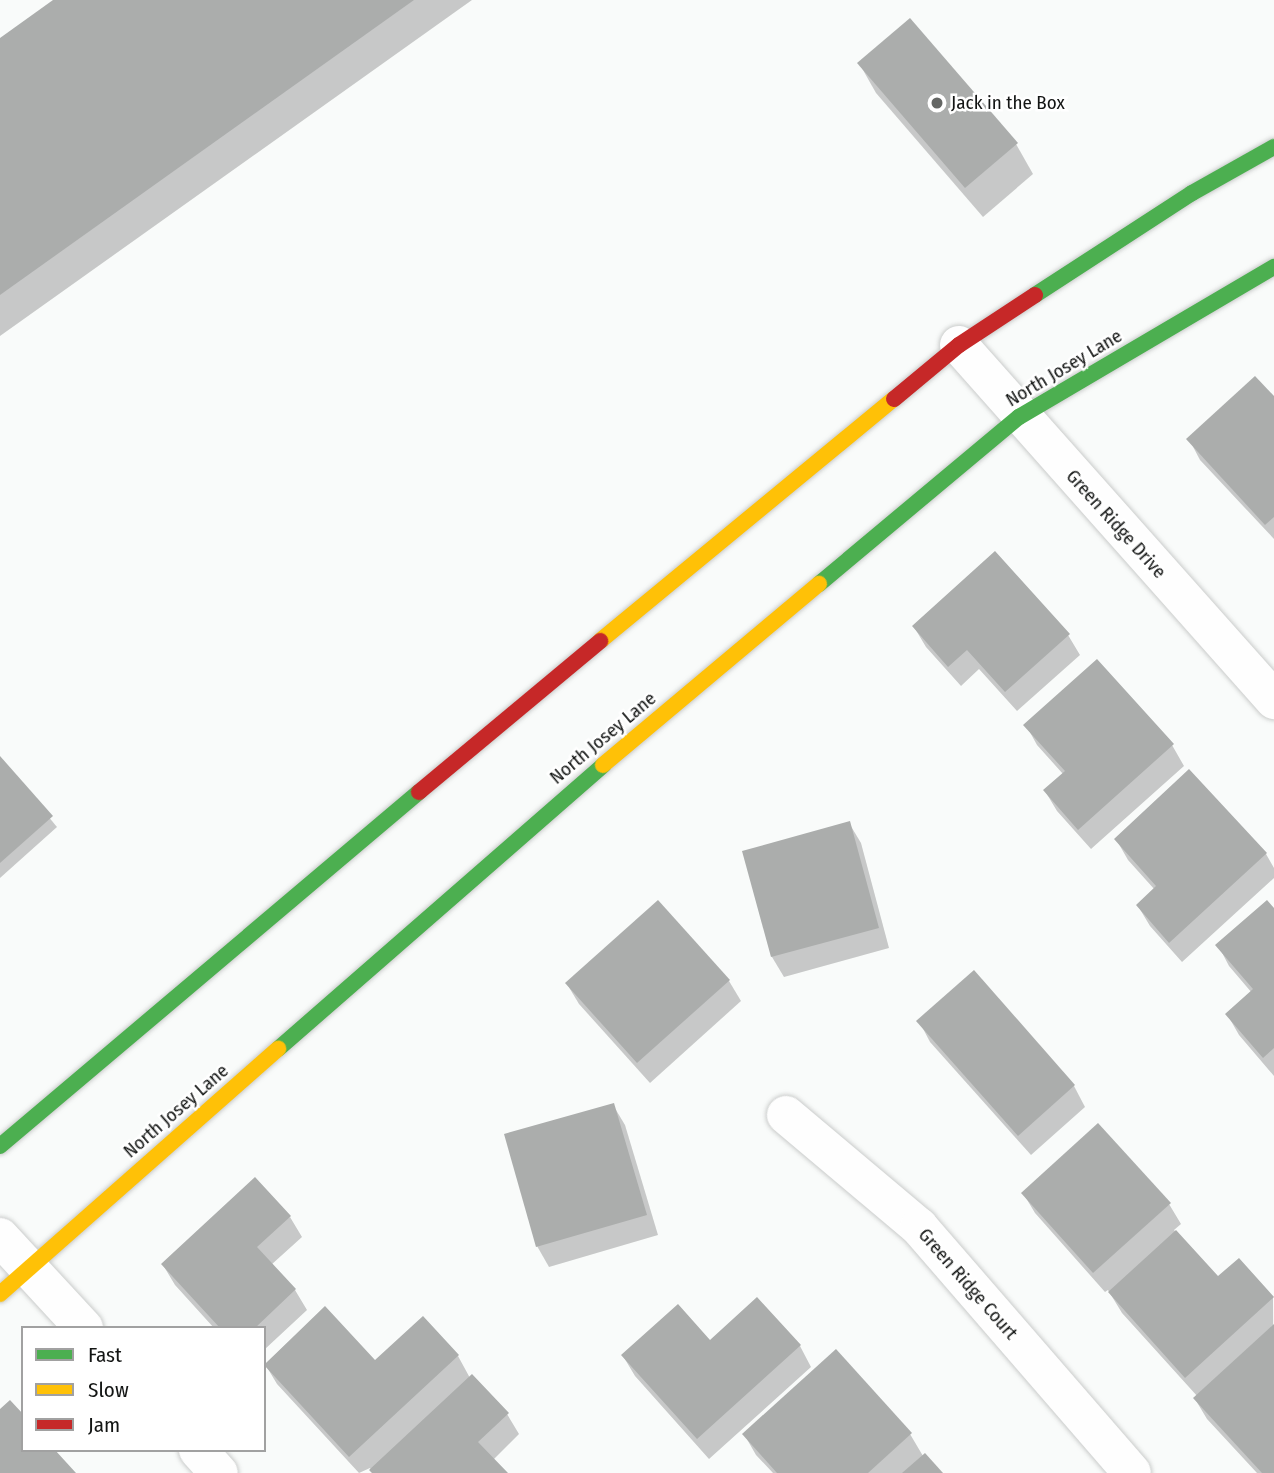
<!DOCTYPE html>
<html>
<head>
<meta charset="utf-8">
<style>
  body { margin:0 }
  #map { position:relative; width:1274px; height:1473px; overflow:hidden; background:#f9fbfa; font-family:"Fira Sans Condensed",sans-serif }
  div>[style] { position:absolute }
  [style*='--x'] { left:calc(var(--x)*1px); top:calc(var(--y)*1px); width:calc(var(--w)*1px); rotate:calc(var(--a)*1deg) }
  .shadow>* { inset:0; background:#0003 }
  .building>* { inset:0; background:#abadac }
  .roads { filter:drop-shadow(0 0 2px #cacccb) drop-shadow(0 0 2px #cacccb) }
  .street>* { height:38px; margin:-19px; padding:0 19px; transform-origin:19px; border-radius:19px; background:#fefefe }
  .fast>* { height:16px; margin:-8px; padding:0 8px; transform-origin:8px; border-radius:8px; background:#4caf50 }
  .slow>* { height:16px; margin:-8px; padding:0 8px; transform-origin:8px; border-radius:8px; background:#ffc107 }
  .jam>* { height:16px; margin:-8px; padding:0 8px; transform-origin:8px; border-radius:8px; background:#c62828 }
  .dots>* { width:19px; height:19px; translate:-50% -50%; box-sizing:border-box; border:4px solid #fff; border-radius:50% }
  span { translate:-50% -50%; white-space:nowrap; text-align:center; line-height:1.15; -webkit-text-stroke:5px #fff; paint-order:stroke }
  .poi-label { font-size:19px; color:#131514 }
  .left { translate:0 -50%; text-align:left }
  .street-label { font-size:19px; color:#131514 }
  .legend { position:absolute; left:21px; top:1326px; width:245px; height:126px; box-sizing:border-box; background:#fff; border:2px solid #a1a1a1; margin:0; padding:9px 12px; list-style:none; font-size:21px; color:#131514 }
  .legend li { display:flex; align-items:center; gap:14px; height:35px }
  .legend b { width:35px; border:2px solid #a1a1a1 }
</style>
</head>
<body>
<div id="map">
  <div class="shadow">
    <i style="clip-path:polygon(56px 0,472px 0,0 336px,0 40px)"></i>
    <i style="clip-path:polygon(859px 63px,1016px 144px,1033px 174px,983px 217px,876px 93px)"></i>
    <i style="clip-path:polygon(1274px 399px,1274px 539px,1200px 460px,1189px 439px)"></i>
    <i style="clip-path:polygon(914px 627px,1068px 635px,1080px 655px,1017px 711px,979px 669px,961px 686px,926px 647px)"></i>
    <i style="clip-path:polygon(1026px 725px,1172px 745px,1184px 766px,1091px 849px,1057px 811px,1045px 791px,1063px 774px,1037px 745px)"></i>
    <i style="clip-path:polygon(0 758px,57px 827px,0 878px)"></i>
    <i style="clip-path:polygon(849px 823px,861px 843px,889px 948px,784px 977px,772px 957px,744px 852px)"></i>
    <i style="clip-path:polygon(1116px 839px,1266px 854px,1274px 868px,1274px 878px,1182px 962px,1150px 926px,1138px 906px,1155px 890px,1128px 860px)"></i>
    <i style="clip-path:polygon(1274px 910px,1274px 1076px,1239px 1035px,1227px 1014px,1252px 993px,1229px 966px,1218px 945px)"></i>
    <i style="clip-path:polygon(974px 973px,1074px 1086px,1085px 1107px,1031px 1155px,930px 1042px,919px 1021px)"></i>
    <i style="clip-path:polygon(729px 981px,741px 1001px,650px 1083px,579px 1004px,567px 984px)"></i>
    <i style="clip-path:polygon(613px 1105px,625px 1125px,658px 1235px,549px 1267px,537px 1246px)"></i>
    <i style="clip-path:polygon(1023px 1193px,1169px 1204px,1181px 1224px,1174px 1230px,1218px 1279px,1238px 1260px,1273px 1298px,1274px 1473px,1257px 1473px,1207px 1419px,1195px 1399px,1198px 1397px,1122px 1313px,1108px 1290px,1105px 1292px,1035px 1213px)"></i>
    <i style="clip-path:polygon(290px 1217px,302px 1237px,271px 1265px,295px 1290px,307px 1310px,264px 1350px,264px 1328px,214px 1328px,175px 1285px,163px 1265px)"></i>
    <i style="clip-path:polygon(757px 1299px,800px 1346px,811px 1367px,709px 1459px,635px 1376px,623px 1356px,710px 1342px)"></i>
    <i style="clip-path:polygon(324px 1309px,375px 1362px,458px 1356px,470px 1378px,507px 1414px,519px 1434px,493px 1460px,505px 1473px,373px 1473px,370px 1468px,359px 1473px,277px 1384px,265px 1364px)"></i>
    <i style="clip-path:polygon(744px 1434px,910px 1434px,923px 1456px,941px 1473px,773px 1473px,756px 1455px)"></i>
  </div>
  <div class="building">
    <i style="clip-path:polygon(53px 0,414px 0,0 295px,0 38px)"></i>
    <i style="clip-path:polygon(910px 18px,1018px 143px,965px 188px,857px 63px)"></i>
    <i style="clip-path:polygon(1255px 376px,1274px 396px,1274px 517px,1265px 525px,1186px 439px)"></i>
    <i style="clip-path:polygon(995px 551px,1070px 634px,1005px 692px,967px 650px,948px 667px,912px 626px)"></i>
    <i style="clip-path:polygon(1097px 659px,1174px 744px,1078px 830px,1043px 790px,1065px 771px,1023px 725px)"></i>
    <i style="clip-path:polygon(0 756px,53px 816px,0 863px)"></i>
    <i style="clip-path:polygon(1189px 769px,1267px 853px,1169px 943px,1136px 905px,1156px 886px,1114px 839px)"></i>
    <i style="clip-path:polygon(850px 821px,879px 928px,771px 957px,742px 851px)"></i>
    <i style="clip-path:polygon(658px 900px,730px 980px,637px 1063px,565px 983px)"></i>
    <i style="clip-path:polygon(1267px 900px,1274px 908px,1274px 1048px,1263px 1058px,1225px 1014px,1253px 989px,1215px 945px)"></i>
    <i style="clip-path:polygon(974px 970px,1075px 1085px,1018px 1136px,916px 1021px)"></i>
    <i style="clip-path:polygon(614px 1103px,647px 1215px,536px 1247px,504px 1134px)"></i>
    <i style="clip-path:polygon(1098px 1123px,1171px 1203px,1093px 1273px,1021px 1193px)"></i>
    <i style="clip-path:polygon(255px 1177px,291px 1216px,257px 1247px,296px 1289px,255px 1328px,220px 1328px,161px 1264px)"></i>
    <i style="clip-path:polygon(1176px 1230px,1218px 1276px,1239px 1258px,1274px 1297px,1185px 1378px,1108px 1292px)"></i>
    <i style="clip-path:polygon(757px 1297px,801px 1345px,697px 1439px,621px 1355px,678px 1304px,710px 1340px)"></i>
    <i style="clip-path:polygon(325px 1306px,375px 1360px,423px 1316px,459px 1355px,349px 1457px,264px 1365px)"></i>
    <i style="clip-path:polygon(1274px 1324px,1274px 1473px,1262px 1473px,1193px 1398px)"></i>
    <i style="clip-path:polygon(836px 1349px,912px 1433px,868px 1473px,777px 1473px,742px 1434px)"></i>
    <i style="clip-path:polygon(472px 1374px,509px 1413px,478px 1442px,508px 1473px,372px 1473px,369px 1470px)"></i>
    <i style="clip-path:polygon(10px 1400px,23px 1414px,23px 1450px,55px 1450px,76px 1473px,0 1473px,0 1409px)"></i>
    <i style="clip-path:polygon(925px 1453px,943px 1473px,902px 1473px)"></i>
  </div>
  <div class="roads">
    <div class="street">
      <i style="--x:959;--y:345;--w:475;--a:48.4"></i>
      <i style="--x:786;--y:1115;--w:174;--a:40.1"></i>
      <i style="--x:919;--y:1227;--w:325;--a:49.1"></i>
      <i style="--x:0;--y:1237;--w:124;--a:47.3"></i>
      <i style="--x:198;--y:1450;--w:31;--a:48"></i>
    </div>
    <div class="fast">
      <i style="--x:1035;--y:295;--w:187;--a:-33"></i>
      <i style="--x:1192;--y:193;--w:94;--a:-29.3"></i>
      <i style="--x:819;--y:584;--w:261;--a:-39.9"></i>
      <i style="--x:1019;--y:417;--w:296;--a:-30.5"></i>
      <i style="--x:278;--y:1049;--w:432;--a:-41.1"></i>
      <i style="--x:0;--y:1146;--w:549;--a:-40.19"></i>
    </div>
    <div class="slow">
      <i style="--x:600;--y:641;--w:381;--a:-39.5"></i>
      <i style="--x:603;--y:765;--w:282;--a:-40"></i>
      <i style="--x:0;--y:1294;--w:371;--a:-41.4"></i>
    </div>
    <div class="jam">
      <i style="--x:894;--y:399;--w:85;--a:-39.7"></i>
      <i style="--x:959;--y:345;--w:91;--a:-33.3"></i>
      <i style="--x:419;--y:792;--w:236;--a:-39.8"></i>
    </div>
  </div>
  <div class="dots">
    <i style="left:937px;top:103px;background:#646664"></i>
  </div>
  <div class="poi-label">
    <span class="left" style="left:951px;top:103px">Jack in the Box</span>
  </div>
  <div class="street-label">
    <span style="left:1064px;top:368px;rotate:-31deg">North Josey Lane</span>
    <span style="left:1116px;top:524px;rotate:48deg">Green Ridge Drive</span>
    <span style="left:603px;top:738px;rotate:-40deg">North Josey Lane</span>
    <span style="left:176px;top:1111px;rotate:-41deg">North Josey Lane</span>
    <span style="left:968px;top:1284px;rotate:49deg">Green Ridge Court</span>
  </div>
  <ul class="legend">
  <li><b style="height:9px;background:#4caf50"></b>Fast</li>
  <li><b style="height:9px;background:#ffc107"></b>Slow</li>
  <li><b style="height:9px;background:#c62828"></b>Jam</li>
  </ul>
</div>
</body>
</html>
